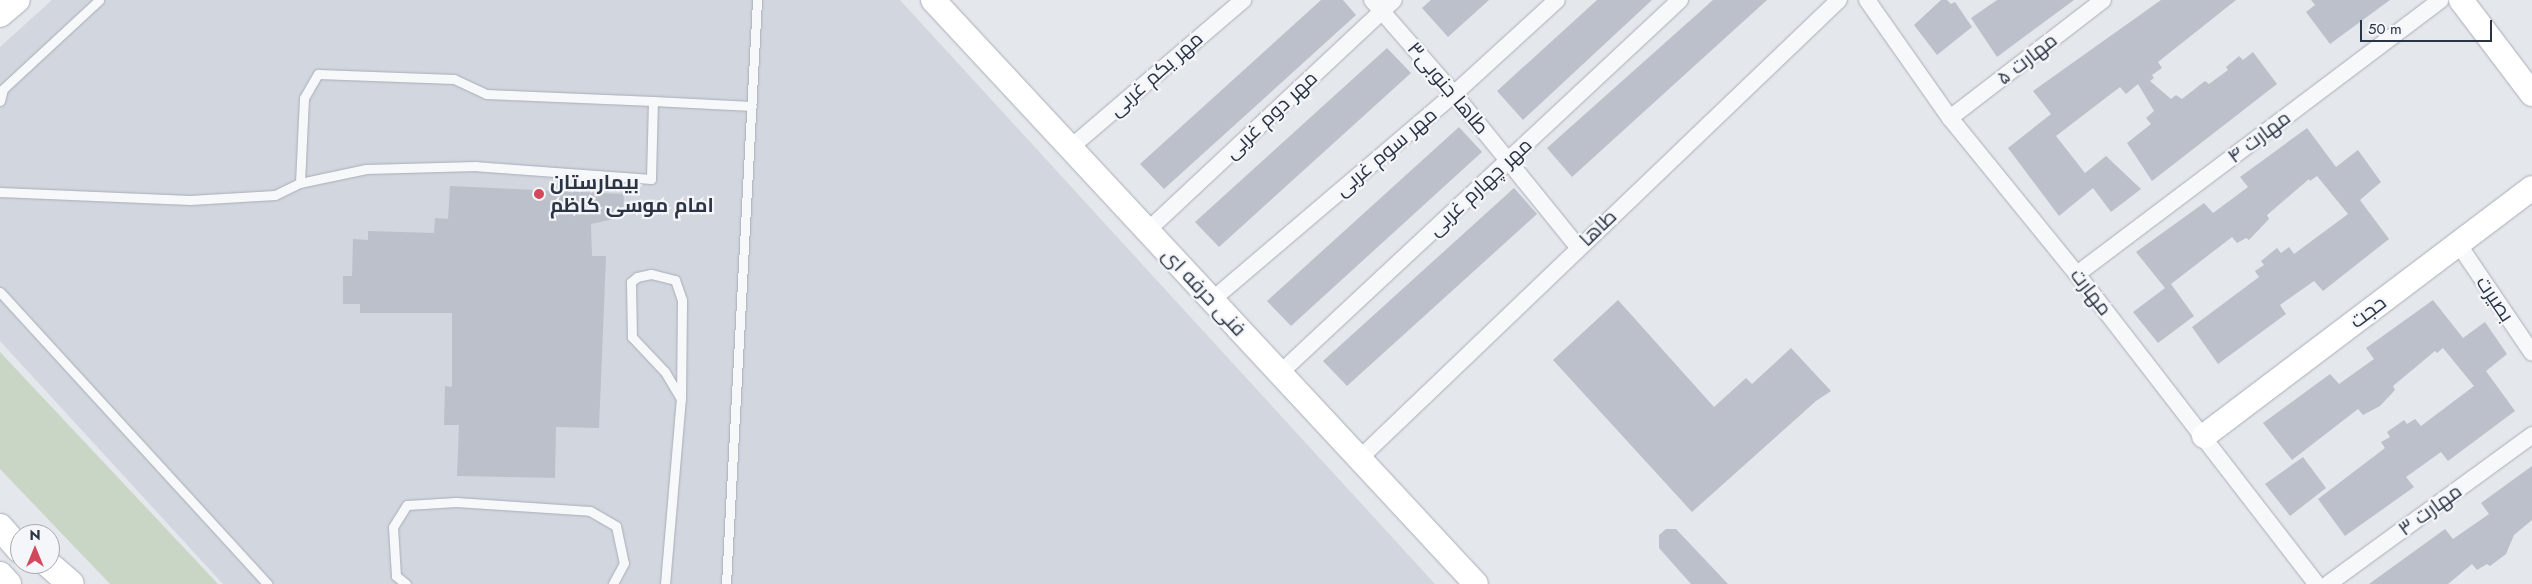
<!DOCTYPE html>
<html>
<head>
<meta charset="utf-8">
<style>
  body { margin:0 }
  #map { position:relative; width:2532px; height:584px; overflow:hidden; background:#e4e7ec; font-family:Jost,Cairo,sans-serif }
  div>[style] { position:absolute }
  [style*='--x'] { left:calc(var(--x)*1px); top:calc(var(--y)*1px); width:calc(var(--w)*1px); rotate:calc(var(--a)*1deg) }
  .built>* { inset:0; background:#d2d6de }
  .green>* { inset:0; background:#c9d6c5 }
  .building>* { inset:0; background:#bbc0ca }
  .roads { filter:drop-shadow(0 0 1px #a9aeb7) drop-shadow(0 0 1px #a9aeb7) }
  .lane>* { height:9px; margin:-4.5px; padding:0 4.5px; transform-origin:4.5px; border-radius:4.5px; background:#f7f8fa }
  .street>* { height:16px; margin:-8px; padding:0 8px; transform-origin:8px; border-radius:8px; background:#f7f8fa }
  .secondary>* { height:24px; margin:-12px; padding:0 12px; transform-origin:12px; border-radius:12px; background:#fff }
  .primary>* { height:26px; margin:-13px; padding:0 13px; transform-origin:13px; border-radius:13px; background:#fff }
  .dots>* { width:14px; height:14px; translate:-50% -50%; box-sizing:border-box; border:2px solid #f4f6f9; border-radius:50% }
  span { translate:-50% -50%; white-space:nowrap; text-align:center; line-height:1.15; -webkit-text-stroke:4.5px #f4f6f9; paint-order:stroke }
  .street-label { font-size:20px; color:#2b3445 }
  .poi-label { font-size:20px; color:#2b3445; font-weight:700 }
  .left { translate:0 -50%; text-align:left }
  .north { position:absolute; left:10px; top:524px; width:50px; height:50px; box-sizing:border-box; background:#f4f6f9; border:1px solid #a4a8b1; border-radius:50%; rotate:0deg; font-size:14px; font-weight:700; line-height:20px; text-align:center; color:#2b3445 }
  .north::after { content:''; display:block; margin:auto; width:18px; height:22px; background:#d1495b; clip-path:polygon(50% 0,100% 100%,50% 72%,0 100%) }
  .scale { position:absolute; left:2360px; top:20px; width:132px; height:22px; box-sizing:border-box; border:2px solid #2b3445; border-top:0; padding-left:6px; font-size:15px; line-height:18px; white-space:nowrap; color:#2b3445; -webkit-text-stroke:4px #f4f6f9; paint-order:stroke }
</style>
</head>
<body>
<div id="map">
  <div class="built">
    <i style="clip-path:polygon(52px 0,900px 0,1435px 584px,223px 584px,0 341px,0 47px)"></i>
  </div>
  <div class="green">
    <i style="clip-path:polygon(0 352px,218px 584px,110px 584px,0 469px)"></i>
  </div>
  <div class="building">
    <i style="clip-path:polygon(1321px 0,1343px 0,1356px 15px,1164px 189px,1140px 164px)"></i>
    <i style="clip-path:polygon(1431px 0,1489px 0,1448px 37px,1422px 8px)"></i>
    <i style="clip-path:polygon(1597px 0,1652px 0,1523px 120px,1497px 91px)"></i>
    <i style="clip-path:polygon(1713px 0,1767px 0,1572px 177px,1547px 148px)"></i>
    <i style="clip-path:polygon(1941px 0,1947px 0,1951px 4px,1955px 2px,1972px 27px,1937px 55px,1914px 25px)"></i>
    <i style="clip-path:polygon(1997px 0,2074px 0,1997px 57px,1971px 18px)"></i>
    <i style="clip-path:polygon(2161px 0,2236px 0,2158px 62px,2162px 68px,2152px 75px,2154px 78px,2150px 81px,2171px 99px,2176px 95px,2182px 99px,2205px 81px,2209px 84px,2228px 70px,2226px 67px,2239px 56px,2243px 60px,2253px 52px,2277px 84px,2152px 181px,2127px 143px,2151px 124px,2146px 118px,2154px 111px,2138px 84px,2126px 94px,2120px 87px,2056px 136px,2085px 173px,2106px 156px,2141px 189px,2111px 212px,2093px 188px,2059px 216px,2008px 148px,2051px 114px,2033px 91px)"></i>
    <i style="clip-path:polygon(2311px 0,2390px 0,2330px 44px,2306px 12px,2315px 5px)"></i>
    <i style="clip-path:polygon(1387px 48px,1411px 73px,1219px 247px,1195px 222px)"></i>
    <i style="clip-path:polygon(1459px 127px,1482px 152px,1291px 326px,1267px 301px)"></i>
    <i style="clip-path:polygon(2307px 128px,2336px 167px,2358px 150px,2381px 182px,2360px 200px,2389px 239px,2323px 291px,2314px 281px,2280px 305px,2286px 314px,2218px 364px,2192px 327px,2259px 277px,2255px 271px,2264px 265px,2261px 261px,2277px 248px,2281px 253px,2289px 247px,2294px 254px,2348px 214px,2317px 176px,2310px 181px,2309px 179px,2267px 215px,2269px 219px,2249px 240px,2246px 238px,2237px 243px,2232px 237px,2171px 284px,2194px 316px,2158px 343px,2133px 312px,2165px 288px,2136px 252px,2204px 203px,2213px 213px,2248px 187px,2240px 177px)"></i>
    <i style="clip-path:polygon(450px 186px,624px 194px,623px 217px,591px 224px,592px 256px,606px 256px,599px 428px,556px 427px,555px 478px,457px 476px,459px 425px,444px 425px,445px 386px,452px 387px,452px 313px,360px 313px,360px 304px,343px 304px,343px 276px,352px 276px,353px 239px,368px 240px,368px 231px,434px 233px,435px 218px,448px 219px)"></i>
    <i style="clip-path:polygon(1514px 188px,1537px 214px,1347px 386px,1323px 361px)"></i>
    <i style="clip-path:polygon(1618px 300px,1714px 407px,1746px 378px,1752px 384px,1791px 348px,1831px 391px,1816px 401px,1692px 512px,1553px 360px)"></i>
    <i style="clip-path:polygon(2433px 300px,2463px 338px,2485px 322px,2507px 354px,2486px 371px,2515px 411px,2448px 461px,2441px 452px,2406px 477px,2414px 487px,2345px 536px,2318px 499px,2385px 448px,2381px 442px,2390px 437px,2387px 432px,2404px 420px,2407px 424px,2415px 419px,2421px 426px,2474px 386px,2443px 348px,2437px 353px,2435px 351px,2393px 386px,2395px 390px,2380px 406px,2363px 415px,2358px 409px,2292px 460px,2263px 423px,2330px 374px,2339px 384px,2374px 359px,2366px 348px)"></i>
    <i style="clip-path:polygon(2303px 457px,2326px 488px,2290px 516px,2265px 484px)"></i>
    <i style="clip-path:polygon(2532px 466px,2532px 520px,2514px 535px,2506px 554px,2490px 566px,2487px 564px,2477px 570px,2472px 564px,2448px 584px,2369px 584px,2445px 529px,2453px 539px,2489px 514px,2481px 503px)"></i>
    <i style="clip-path:polygon(1666px 529px,1676px 529px,1728px 584px,1691px 584px,1659px 548px,1659px 535px)"></i>
  </div>
  <div class="roads">
    <div class="lane">
      <i style="--x:0;--y:101;--w:12;--a:-76"></i>
      <i style="--x:3;--y:89;--w:131;--a:-42.8"></i>
      <i style="--x:653;--y:101;--w:78;--a:91.5"></i>
      <i style="--x:651;--y:179;--w:175;--a:-175.8"></i>
      <i style="--x:476;--y:166;--w:110;--a:178.4"></i>
      <i style="--x:366;--y:169;--w:67;--a:168"></i>
      <i style="--x:300;--y:183;--w:85;--a:-87.3"></i>
      <i style="--x:304;--y:98;--w:28;--a:-60"></i>
      <i style="--x:318;--y:74;--w:136;--a:2.1"></i>
      <i style="--x:454;--y:79;--w:35;--a:25"></i>
      <i style="--x:486;--y:94;--w:167;--a:2.4"></i>
      <i style="--x:653;--y:101;--w:99;--a:2.9"></i>
      <i style="--x:0;--y:192;--w:190;--a:2.4"></i>
      <i style="--x:190;--y:200;--w:85;--a:-3.4"></i>
      <i style="--x:275;--y:195;--w:28;--a:-26"></i>
      <i style="--x:0;--y:292;--w:396;--a:47.5"></i>
      <i style="--x:406;--y:584;--w:13;--a:-141"></i>
      <i style="--x:396;--y:576;--w:49;--a:-93.5"></i>
      <i style="--x:393;--y:527;--w:26;--a:-58"></i>
      <i style="--x:407;--y:505;--w:49;--a:-3.5"></i>
      <i style="--x:456;--y:502;--w:134;--a:3.8"></i>
      <i style="--x:590;--y:511;--w:30;--a:30"></i>
      <i style="--x:616;--y:526;--w:38;--a:78"></i>
      <i style="--x:624;--y:563;--w:24;--a:118"></i>
      <i style="--x:665;--y:584;--w:186;--a:-85.1"></i>
      <i style="--x:681;--y:399;--w:99;--a:-89.4"></i>
      <i style="--x:682;--y:300;--w:21;--a:-109"></i>
      <i style="--x:675;--y:280;--w:25;--a:-166"></i>
      <i style="--x:651;--y:274;--w:14;--a:168"></i>
      <i style="--x:637;--y:277;--w:8;--a:140"></i>
      <i style="--x:631;--y:282;--w:55;--a:89"></i>
      <i style="--x:632;--y:337;--w:48;--a:46.7"></i>
      <i style="--x:665;--y:372;--w:31;--a:59"></i>
      <i style="--x:726;--y:584;--w:585;--a:-86.96"></i>
    </div>
    <div class="street">
      <i style="--x:1372;--y:0;--w:125;--a:48.9"></i>
      <i style="--x:1454;--y:94;--w:197;--a:51"></i>
      <i style="--x:1867;--y:0;--w:144;--a:54.9"></i>
      <i style="--x:1950;--y:118;--w:201;--a:50.9"></i>
      <i style="--x:2077;--y:274;--w:392;--a:52.3"></i>
      <i style="--x:1950;--y:118;--w:193;--a:-37.6"></i>
      <i style="--x:1070;--y:148;--w:228;--a:-40.5"></i>
      <i style="--x:1147;--y:231;--w:338;--a:-43.1"></i>
      <i style="--x:2459;--y:245;--w:130;--a:55.9"></i>
      <i style="--x:2077;--y:274;--w:455;--a:-37"></i>
      <i style="--x:1212;--y:300;--w:318;--a:-40.4"></i>
      <i style="--x:1454;--y:94;--w:139;--a:-42.4"></i>
      <i style="--x:1280;--y:373;--w:547;--a:-43"></i>
      <i style="--x:1359;--y:459;--w:664;--a:-43.72"></i>
      <i style="--x:2328;--y:584;--w:253;--a:-36.1"></i>
    </div>
    <div class="secondary">
      <i style="--x:933;--y:0;--w:797;--a:47.08"></i>
      <i style="--x:2461;--y:0;--w:118;--a:52.9"></i>
      <i style="--x:0;--y:15;--w:23;--a:-40"></i>
      <i style="--x:2204;--y:436;--w:411;--a:-37.1"></i>
    </div>
    <div class="primary">
      <i style="--x:0;--y:527;--w:30;--a:49"></i>
      <i style="--x:48;--y:564;--w:30;--a:41"></i>
      <i style="--x:0;--y:575;--w:12;--a:48"></i>
    </div>
  </div>
  <div class="dots">
    <i style="left:539px;top:194px;background:#d1495b"></i>
  </div>
  <div class="street-label">
    <span style="left:2027px;top:59px;rotate:-38deg">مهارت ۵</span>
    <span style="left:1156px;top:74px;rotate:-41deg">مهر یکم غربی</span>
    <span style="left:1448px;top:88px;rotate:50deg">طاها جنوبی۳</span>
    <span style="left:1271px;top:115px;rotate:-43deg">مهر دوم غربی</span>
    <span style="left:2259px;top:137px;rotate:-37deg">مهارت ۴</span>
    <span style="left:1386px;top:152px;rotate:-40deg">مهر سوم غربی</span>
    <span style="left:1480px;top:187px;rotate:-43deg">مهر چهارم غربی</span>
    <span style="left:1598px;top:228px;rotate:-44deg">طاها</span>
    <span style="left:1204px;top:292px;rotate:47deg">فنی حرفه ای</span>
    <span style="left:2091px;top:292px;rotate:52deg">مهارت</span>
    <span style="left:2495px;top:299px;rotate:56deg">بصیرت</span>
    <span style="left:2368px;top:312px;rotate:-37deg">حجت</span>
    <span style="left:2430px;top:510px;rotate:-36deg">مهارت ۳</span>
  </div>
  <div class="poi-label">
    <span class="left" style="left:550px;top:194px">بیمارستان<br>امام موسی کاظم</span>
  </div>
  <div class="north">N</div>
  <div class="scale">50 m</div>
</div>
</body>
</html>
